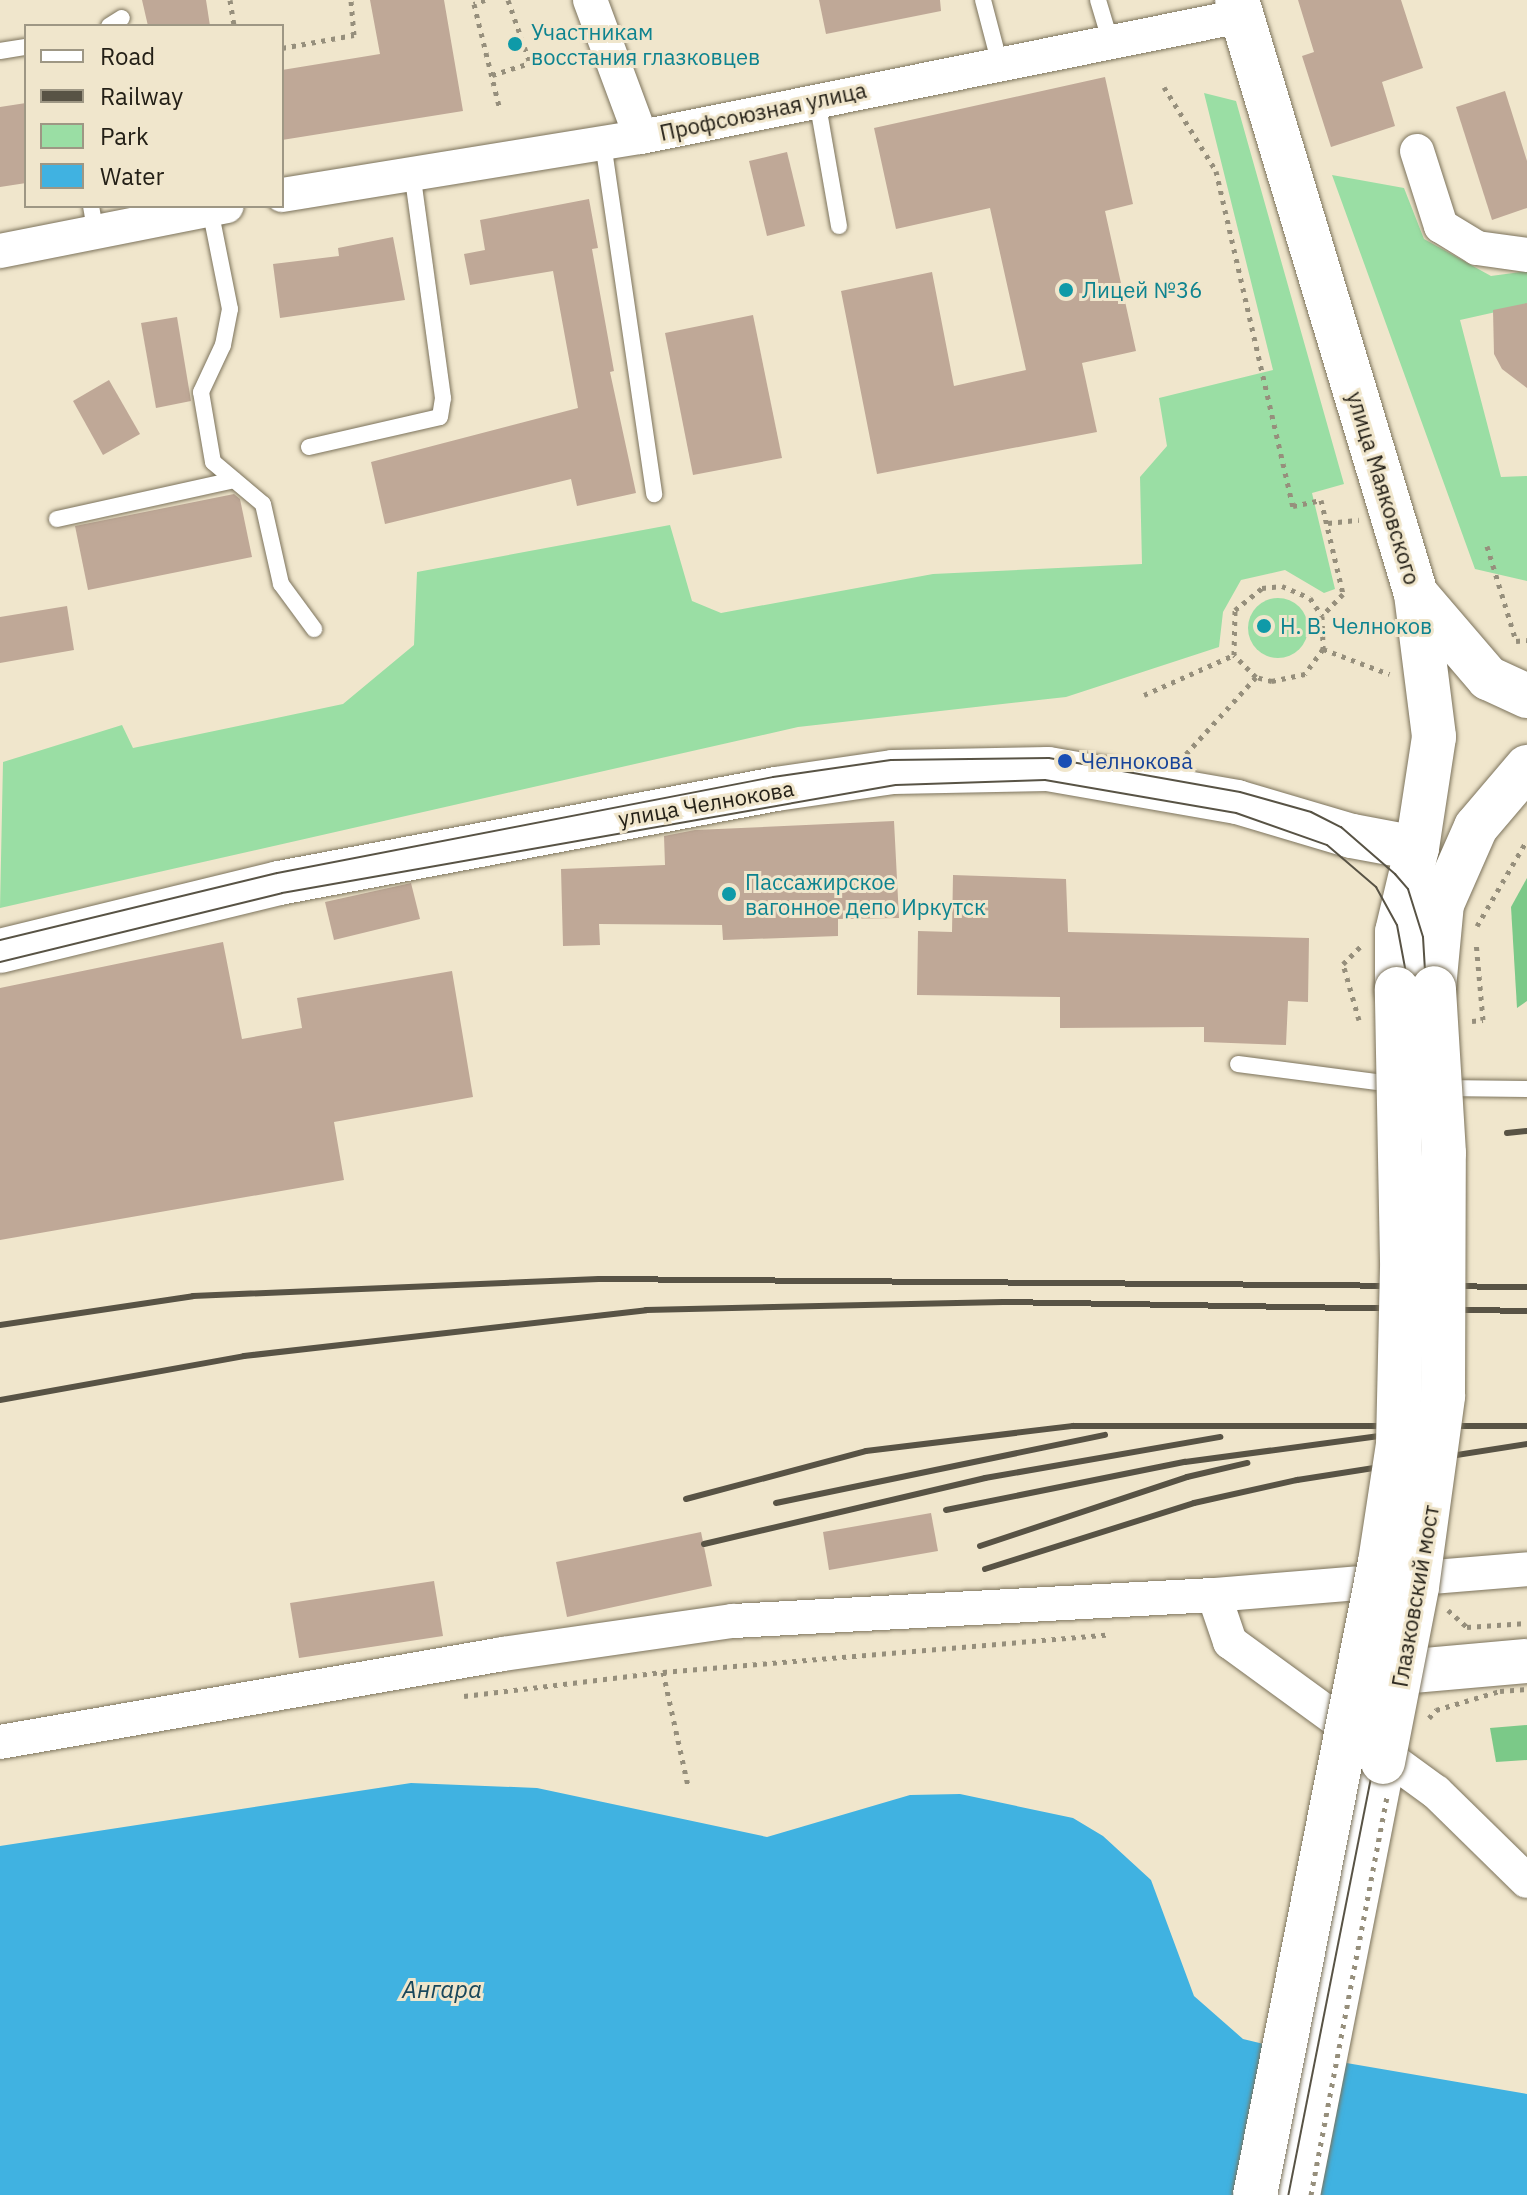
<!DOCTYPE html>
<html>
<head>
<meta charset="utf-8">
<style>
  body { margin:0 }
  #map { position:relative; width:1527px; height:2195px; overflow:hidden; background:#f0e6cc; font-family:"IBM Plex Sans",sans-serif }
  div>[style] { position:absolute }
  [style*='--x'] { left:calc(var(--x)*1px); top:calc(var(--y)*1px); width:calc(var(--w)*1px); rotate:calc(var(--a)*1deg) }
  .green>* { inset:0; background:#9adea4 }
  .round { border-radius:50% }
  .forest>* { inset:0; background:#7bc988 }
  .water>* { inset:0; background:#40b2e1 }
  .building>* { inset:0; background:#bfa897 }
  .path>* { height:5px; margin-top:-2.5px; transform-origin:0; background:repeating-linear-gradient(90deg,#968f7c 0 4px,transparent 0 10px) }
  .roads { filter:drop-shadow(0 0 2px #7c735c) drop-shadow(0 0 2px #7c735c) }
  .lane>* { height:16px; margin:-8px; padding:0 8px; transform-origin:8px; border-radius:8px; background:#fff }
  .street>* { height:34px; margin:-17px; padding:0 17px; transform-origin:17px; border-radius:17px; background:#fff }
  .secondary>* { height:44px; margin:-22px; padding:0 22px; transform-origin:22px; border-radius:22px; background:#fff }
  .tram>* { height:2px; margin:-1px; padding:0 1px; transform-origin:1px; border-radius:1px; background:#585345 }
  .rail>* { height:6px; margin:-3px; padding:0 3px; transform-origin:3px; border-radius:3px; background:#585345 }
  .path-bridge>* { height:5px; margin-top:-2.5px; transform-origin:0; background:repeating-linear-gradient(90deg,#968f7c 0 4px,transparent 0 10px) }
  .bridges { filter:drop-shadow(0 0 2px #7c735c) drop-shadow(0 0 2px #7c735c) }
  .secondary-bridge>* { height:44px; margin:-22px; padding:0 22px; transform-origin:22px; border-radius:22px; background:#fff }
  .dots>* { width:22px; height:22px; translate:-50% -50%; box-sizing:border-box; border:4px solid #f0e6cc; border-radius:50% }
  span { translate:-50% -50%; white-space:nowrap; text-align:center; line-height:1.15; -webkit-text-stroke:6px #f0e6cc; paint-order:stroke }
  .culture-label { font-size:22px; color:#0d838f }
  .left { translate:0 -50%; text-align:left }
  .street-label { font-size:22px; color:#242017 }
  .transit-label { font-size:22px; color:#164399 }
  .water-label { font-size:24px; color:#19475b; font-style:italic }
  .legend { position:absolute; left:24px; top:24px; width:260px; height:184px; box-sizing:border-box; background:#f0e6cc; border:2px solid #9e9784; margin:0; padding:10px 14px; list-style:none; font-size:24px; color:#242017 }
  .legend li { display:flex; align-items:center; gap:16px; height:40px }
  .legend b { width:40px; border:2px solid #9e9784 }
</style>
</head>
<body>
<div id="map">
  <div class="green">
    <i style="clip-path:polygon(1204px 93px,1236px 101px,1344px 484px,1312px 493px,1335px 589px,1324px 593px,1285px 570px,1241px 580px,1223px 612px,1219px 647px,1066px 697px,798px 727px,0 908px,3px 762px,122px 725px,133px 748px,343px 704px,414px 645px,417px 572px,670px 525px,692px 601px,721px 613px,933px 574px,1142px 564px,1140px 477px,1167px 446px,1159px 398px,1273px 370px)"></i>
    <i style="clip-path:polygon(1332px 175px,1404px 188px,1424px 239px,1491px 276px,1527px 271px,1527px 305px,1460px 320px,1501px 477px,1527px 476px,1527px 581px,1475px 569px)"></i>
    <i class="round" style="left:1248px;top:598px;width:60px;height:60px"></i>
  </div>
  <div class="forest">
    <i style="clip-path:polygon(1527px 878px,1527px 1001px,1517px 1008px,1511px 907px)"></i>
    <i style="clip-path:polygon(1527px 1725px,1527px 1760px,1496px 1762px,1490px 1728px)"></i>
  </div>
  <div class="water">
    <i style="clip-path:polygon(411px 1783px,537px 1788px,767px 1837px,910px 1795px,960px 1794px,1073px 1818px,1103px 1836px,1151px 1880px,1194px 1996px,1243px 2039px,1329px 2060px,1527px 2094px,1527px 2195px,0 2195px,0 1846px)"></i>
  </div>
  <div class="building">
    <i style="clip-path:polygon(142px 0,206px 0,210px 26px,148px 26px)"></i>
    <i style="clip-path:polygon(370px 0,444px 0,463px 111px,282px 140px,282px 70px,380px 54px)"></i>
    <i style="clip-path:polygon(819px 0,940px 0,941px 11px,826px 34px)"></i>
    <i style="clip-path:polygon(1298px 0,1401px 0,1423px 68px,1382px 82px,1395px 126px,1331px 147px,1302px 56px,1314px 52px)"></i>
    <i style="clip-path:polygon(1105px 77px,1133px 204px,1105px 211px,1136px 351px,1082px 363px,1097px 432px,877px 474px,841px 291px,932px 272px,954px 386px,1026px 370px,990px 208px,896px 229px,874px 128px)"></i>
    <i style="clip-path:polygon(1505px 91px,1527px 161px,1527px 208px,1492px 220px,1456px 107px)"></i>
    <i style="clip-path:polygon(26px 103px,26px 183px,0 187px,0 107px)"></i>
    <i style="clip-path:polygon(787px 152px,805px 226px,767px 236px,749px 161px)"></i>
    <i style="clip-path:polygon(589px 199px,598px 248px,592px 249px,614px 371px,610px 372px,636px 493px,577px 506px,571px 479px,385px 524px,371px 462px,578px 408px,553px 271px,470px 285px,464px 254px,485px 250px,480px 220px)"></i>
    <i style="clip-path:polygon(393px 237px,405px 300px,280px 318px,273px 264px,339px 256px,338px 248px)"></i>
    <i style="clip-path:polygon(1527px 303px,1527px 388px,1502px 369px,1494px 354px,1493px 310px)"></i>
    <i style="clip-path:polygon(753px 315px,782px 458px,693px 475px,665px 333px)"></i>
    <i style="clip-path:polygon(177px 317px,191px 401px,156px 408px,141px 323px)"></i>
    <i style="clip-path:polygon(109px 380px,140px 434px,103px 455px,73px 401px)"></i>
    <i style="clip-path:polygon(234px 494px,240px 499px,252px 557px,88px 590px,75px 526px)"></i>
    <i style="clip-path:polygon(67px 606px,74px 650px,0 663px,0 617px)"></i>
    <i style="clip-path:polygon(894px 821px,899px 918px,838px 919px,838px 936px,723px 940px,722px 925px,599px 924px,600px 945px,563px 946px,561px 869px,665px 865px,664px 836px,695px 830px)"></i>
    <i style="clip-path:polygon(953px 875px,1066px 879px,1068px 932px,1309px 938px,1308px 1002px,1288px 1001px,1286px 1045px,1204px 1042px,1204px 1027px,1060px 1028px,1060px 997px,917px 995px,918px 931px,952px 932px)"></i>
    <i style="clip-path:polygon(411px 883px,420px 919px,334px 940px,325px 902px)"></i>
    <i style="clip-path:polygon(223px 942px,242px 1039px,302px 1028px,297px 998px,452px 971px,473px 1097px,334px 1122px,344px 1180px,0 1240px,0 988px)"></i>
    <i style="clip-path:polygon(931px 1513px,938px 1551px,829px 1570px,823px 1532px)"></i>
    <i style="clip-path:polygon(701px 1532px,712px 1586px,567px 1617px,556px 1562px)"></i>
    <i style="clip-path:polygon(434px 1581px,443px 1636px,299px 1658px,290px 1603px)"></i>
  </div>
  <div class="path">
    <i style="--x:230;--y:0;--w:26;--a:81"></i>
    <i style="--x:485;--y:0;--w:12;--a:160"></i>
    <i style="--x:474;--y:4;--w:109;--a:76.2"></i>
    <i style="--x:508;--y:0;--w:67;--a:70.8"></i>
    <i style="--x:282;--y:48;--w:73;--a:-10.2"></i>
    <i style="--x:354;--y:35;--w:35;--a:-95"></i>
    <i style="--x:492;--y:75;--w:67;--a:-17.4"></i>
    <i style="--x:1164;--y:87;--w:99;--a:58.2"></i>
    <i style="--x:1216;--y:171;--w:344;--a:77.1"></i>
    <i style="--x:1293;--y:506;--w:29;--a:-12"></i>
    <i style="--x:1321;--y:500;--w:97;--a:76.8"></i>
    <i style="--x:1343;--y:594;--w:30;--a:134"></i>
    <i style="--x:1322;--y:616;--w:33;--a:88"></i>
    <i style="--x:1323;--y:649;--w:31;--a:126"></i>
    <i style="--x:1305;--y:674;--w:34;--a:168"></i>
    <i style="--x:1272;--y:681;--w:16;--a:-166"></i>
    <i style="--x:1256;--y:677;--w:31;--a:-135"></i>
    <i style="--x:1234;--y:655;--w:45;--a:-88.7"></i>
    <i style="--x:1235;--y:610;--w:35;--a:-39"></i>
    <i style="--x:1262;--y:588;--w:20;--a:-6"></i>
    <i style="--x:1282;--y:586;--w:30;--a:23"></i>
    <i style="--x:1310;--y:598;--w:22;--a:56"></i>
    <i style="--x:1328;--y:523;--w:31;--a:-6"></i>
    <i style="--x:1487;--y:546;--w:99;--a:73"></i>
    <i style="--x:1516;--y:641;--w:11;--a:-5"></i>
    <i style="--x:1323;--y:649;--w:71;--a:20.7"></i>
    <i style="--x:1144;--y:695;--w:98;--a:-24"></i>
    <i style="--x:1186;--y:754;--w:104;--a:-47.7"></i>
    <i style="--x:1477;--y:926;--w:99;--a:-59.8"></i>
    <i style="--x:1359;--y:1020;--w:58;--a:-105.9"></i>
    <i style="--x:1343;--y:964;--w:25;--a:-45"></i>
    <i style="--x:1472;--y:1021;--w:11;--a:-5"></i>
    <i style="--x:1483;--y:1020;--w:78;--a:-95.1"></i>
    <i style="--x:663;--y:1672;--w:447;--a:-4.8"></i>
    <i style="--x:464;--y:1696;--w:200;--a:-6.9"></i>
    <i style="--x:663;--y:1672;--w:117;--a:77.6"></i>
  </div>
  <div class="roads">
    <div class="lane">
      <i style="--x:983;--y:0;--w:63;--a:75.3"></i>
      <i style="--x:1098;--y:0;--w:42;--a:73.3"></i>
      <i style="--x:109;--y:26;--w:15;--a:-32"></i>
      <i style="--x:0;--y:51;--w:26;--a:-9"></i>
      <i style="--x:817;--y:100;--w:128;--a:80.1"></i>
      <i style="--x:603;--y:143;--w:355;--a:81.7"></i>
      <i style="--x:91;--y:206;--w:27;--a:80"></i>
      <i style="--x:210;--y:209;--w:102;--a:78.7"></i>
      <i style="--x:230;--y:309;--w:37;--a:101"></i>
      <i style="--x:223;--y:345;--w:52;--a:115.1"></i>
      <i style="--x:201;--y:392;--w:71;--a:80.3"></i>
      <i style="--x:213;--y:462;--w:65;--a:40"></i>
      <i style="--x:263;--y:504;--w:82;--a:77.3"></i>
      <i style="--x:281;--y:584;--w:56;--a:53.7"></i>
      <i style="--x:309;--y:447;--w:134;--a:-12.9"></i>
      <i style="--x:440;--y:417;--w:19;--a:-81"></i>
      <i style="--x:443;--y:398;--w:228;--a:-97.8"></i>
      <i style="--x:57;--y:519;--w:181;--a:-12.4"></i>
      <i style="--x:1238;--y:1064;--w:162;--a:7.4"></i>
      <i style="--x:1442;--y:1088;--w:85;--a:0.7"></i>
    </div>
    <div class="street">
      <i style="--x:590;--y:0;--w:146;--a:69.6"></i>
      <i style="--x:1417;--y:151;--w:79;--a:72.3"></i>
      <i style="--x:1441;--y:226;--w:42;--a:31.4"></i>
      <i style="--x:1477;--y:248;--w:50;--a:8"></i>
      <i style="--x:282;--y:195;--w:364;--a:-9.2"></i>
      <i style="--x:641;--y:137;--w:612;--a:-11.4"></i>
      <i style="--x:0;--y:251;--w:231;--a:-11.2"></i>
      <i style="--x:1214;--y:1595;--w:50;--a:71.2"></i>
      <i style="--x:1230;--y:1642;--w:255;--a:36.1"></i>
      <i style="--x:1436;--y:1792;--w:127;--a:44.4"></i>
      <i style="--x:0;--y:1742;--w:511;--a:-9.92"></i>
      <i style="--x:503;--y:1654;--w:232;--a:-8.2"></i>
      <i style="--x:733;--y:1621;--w:482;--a:-3.1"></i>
      <i style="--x:1214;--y:1595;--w:314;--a:-4.7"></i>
    </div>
    <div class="secondary">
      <i style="--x:1237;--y:0;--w:620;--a:73.23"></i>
      <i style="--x:1416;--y:594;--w:144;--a:82.8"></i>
      <i style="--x:1434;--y:737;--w:112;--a:98.7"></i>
      <i style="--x:1417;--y:848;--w:86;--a:103.4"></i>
      <i style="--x:1397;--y:932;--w:57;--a:90"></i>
      <i style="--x:1416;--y:594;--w:111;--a:49.4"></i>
      <i style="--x:1488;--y:678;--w:43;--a:24.8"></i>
      <i style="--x:0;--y:951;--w:287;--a:-13.7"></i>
      <i style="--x:279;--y:883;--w:506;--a:-10.71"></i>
      <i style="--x:776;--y:789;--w:118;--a:-8.3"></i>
      <i style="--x:893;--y:772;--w:155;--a:-1.1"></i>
      <i style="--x:1048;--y:769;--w:192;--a:9.9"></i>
      <i style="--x:1237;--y:802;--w:120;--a:16.5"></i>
      <i style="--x:1352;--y:836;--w:66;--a:10.5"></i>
      <i style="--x:1434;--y:988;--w:84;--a:-84.6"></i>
      <i style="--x:1442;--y:904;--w:84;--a:-66.2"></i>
      <i style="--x:1476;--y:827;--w:79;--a:-49.6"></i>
      <i style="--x:1403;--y:1672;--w:124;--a:-5.1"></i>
      <i style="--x:1298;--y:2195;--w:441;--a:-78.9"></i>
    </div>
  </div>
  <div class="tram">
    <i style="--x:0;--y:940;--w:285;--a:-13.6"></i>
    <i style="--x:277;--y:873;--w:505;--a:-10.95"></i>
    <i style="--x:773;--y:777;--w:119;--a:-8.2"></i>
    <i style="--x:891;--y:760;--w:158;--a:-0.7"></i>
    <i style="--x:1049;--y:758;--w:194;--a:10.1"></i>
    <i style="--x:1240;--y:792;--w:74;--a:15.7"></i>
    <i style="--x:1311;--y:812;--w:34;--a:27"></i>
    <i style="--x:1341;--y:827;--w:72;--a:41"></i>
    <i style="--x:1395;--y:874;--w:20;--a:49"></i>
    <i style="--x:1408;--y:889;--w:50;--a:72.6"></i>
    <i style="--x:1423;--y:937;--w:51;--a:86.6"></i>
    <i style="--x:1426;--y:988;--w:166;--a:86.9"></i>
    <i style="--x:1435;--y:1154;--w:287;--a:90.6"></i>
    <i style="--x:1432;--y:1441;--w:270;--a:100"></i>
    <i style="--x:1385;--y:1707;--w:498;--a:101.2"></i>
    <i style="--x:0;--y:962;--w:290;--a:-13.7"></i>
    <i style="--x:282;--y:893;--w:623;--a:-9.98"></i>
    <i style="--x:896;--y:785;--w:149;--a:-1.9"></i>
    <i style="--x:1045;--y:780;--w:194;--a:9.8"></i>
    <i style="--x:1236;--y:813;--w:96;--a:19.4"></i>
    <i style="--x:1327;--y:845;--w:65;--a:40.6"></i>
    <i style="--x:1376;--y:887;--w:43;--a:61.1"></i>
    <i style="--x:1397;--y:925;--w:65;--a:79.4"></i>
    <i style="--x:1409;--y:989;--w:165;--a:88.3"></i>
    <i style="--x:1414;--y:1154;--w:285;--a:90.6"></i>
    <i style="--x:1411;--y:1439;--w:110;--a:98.4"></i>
    <i style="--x:1395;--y:1548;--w:660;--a:101.28"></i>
  </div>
  <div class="rail">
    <i style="--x:1507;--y:1133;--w:20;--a:-6"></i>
    <i style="--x:0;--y:1325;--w:195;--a:-8.5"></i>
    <i style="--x:193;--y:1296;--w:406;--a:-2.4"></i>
    <i style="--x:599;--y:1279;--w:928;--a:0.49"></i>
    <i style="--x:0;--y:1400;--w:248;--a:-10.2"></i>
    <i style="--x:244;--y:1356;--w:405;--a:-6.5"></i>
    <i style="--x:646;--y:1310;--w:357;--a:-1.3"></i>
    <i style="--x:1003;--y:1302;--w:524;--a:0.98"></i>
    <i style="--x:686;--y:1499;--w:186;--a:-14.9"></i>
    <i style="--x:866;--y:1451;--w:209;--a:-6.9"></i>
    <i style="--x:1073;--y:1426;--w:454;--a:0"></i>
    <i style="--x:776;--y:1503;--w:336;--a:-11.7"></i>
    <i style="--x:946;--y:1510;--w:244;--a:-11.4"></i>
    <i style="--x:1185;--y:1462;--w:196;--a:-7.6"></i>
    <i style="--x:704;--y:1544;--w:289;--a:-13.2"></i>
    <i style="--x:985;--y:1478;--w:239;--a:-9.9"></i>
    <i style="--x:980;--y:1546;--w:218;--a:-18.4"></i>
    <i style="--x:1187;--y:1477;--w:62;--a:-13.1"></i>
    <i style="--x:985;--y:1569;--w:219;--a:-17.5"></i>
    <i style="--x:1194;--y:1503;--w:106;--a:-12.6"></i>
    <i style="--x:1297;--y:1480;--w:233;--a:-8.9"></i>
  </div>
  <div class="path-bridge">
    <i style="--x:1448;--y:1610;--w:25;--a:42"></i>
    <i style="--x:1467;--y:1627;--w:60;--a:-3.8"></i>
    <i style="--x:1429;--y:1718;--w:11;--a:-49"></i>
    <i style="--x:1436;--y:1710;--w:67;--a:-16.5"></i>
    <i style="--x:1500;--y:1691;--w:27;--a:-4"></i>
    <i style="--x:1311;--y:2195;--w:407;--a:-79.2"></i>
  </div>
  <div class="bridges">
    <div class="secondary-bridge">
      <i style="--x:1383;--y:1762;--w:178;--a:-79"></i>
      <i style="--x:1417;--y:1587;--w:193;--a:-82.2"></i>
      <i style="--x:1443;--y:1396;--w:243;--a:-89.8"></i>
      <i style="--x:1444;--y:1153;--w:165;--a:-93.5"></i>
      <i style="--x:1255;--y:2195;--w:645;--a:-78.83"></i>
      <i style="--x:1380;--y:1562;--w:119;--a:-81.3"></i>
      <i style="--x:1398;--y:1444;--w:183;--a:-88.7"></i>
      <i style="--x:1402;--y:1261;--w:272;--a:-91.1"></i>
    </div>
  </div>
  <div class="dots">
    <i style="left:515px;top:44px;background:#0f9aa8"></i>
    <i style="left:1066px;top:290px;background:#0f9aa8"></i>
    <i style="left:1264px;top:626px;background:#0f9aa8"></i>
    <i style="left:1065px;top:761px;background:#1a4fb4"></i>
    <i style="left:729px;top:894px;background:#0f9aa8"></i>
  </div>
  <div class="culture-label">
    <span class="left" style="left:531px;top:44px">Участникам<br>восстания глазковцев</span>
    <span class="left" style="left:1082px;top:290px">Лицей №36</span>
    <span class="left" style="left:1280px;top:626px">Н. В. Челноков</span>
    <span class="left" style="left:745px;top:894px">Пассажирское<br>вагонное депо Иркутск</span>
  </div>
  <div class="street-label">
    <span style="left:763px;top:111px;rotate:-12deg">Профсоюзная улица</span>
    <span style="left:1384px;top:488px;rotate:73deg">улица Маяковского</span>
    <span style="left:706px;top:803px;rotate:-10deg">улица Челнокова</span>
    <span style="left:1415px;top:1596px;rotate:-80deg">Глазковский мост</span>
  </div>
  <div class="transit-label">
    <span class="left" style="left:1081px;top:761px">Челнокова</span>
  </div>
  <div class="water-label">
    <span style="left:442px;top:1990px">Ангара</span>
  </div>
  <ul class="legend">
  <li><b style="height:10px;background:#fff"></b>Road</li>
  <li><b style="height:10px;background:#585345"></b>Railway</li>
  <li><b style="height:22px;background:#9adea4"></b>Park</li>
  <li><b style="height:22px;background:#40b2e1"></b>Water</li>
  </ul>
</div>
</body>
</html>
